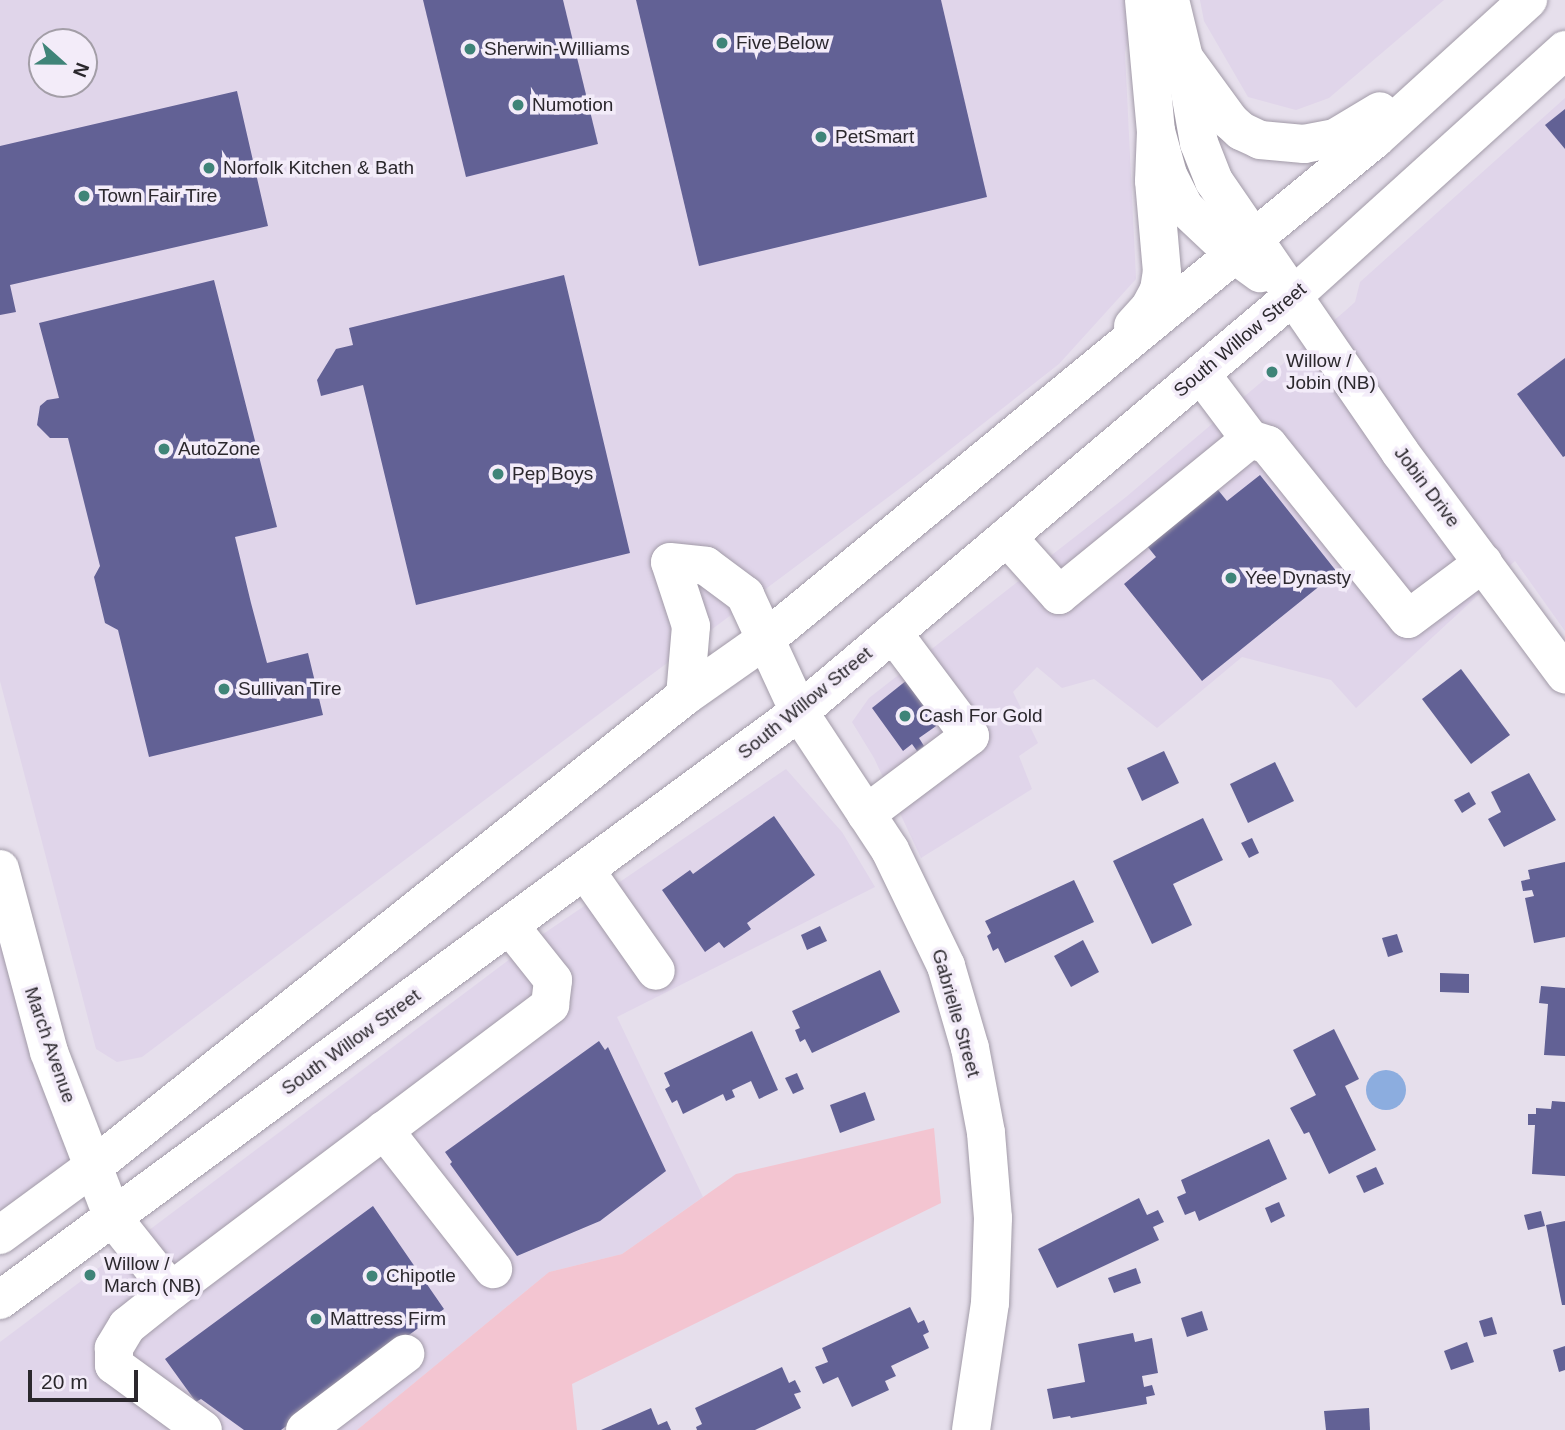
<!DOCTYPE html>
<html>
<head>
<meta charset="utf-8">
<style>
  body { margin:0 }
  #map { position:relative; width:1565px; height:1430px; overflow:hidden; background:#e6dfec; font-family:Arial,sans-serif }
  div>[style] { position:absolute }
  [style*='--x'] { left:calc(var(--x)*1px); top:calc(var(--y)*1px); width:calc(var(--w)*1px); rotate:calc(var(--a)*1deg) }
  .built>* { inset:0; background:#e0d5ea }
  .green>* { inset:0; background:#f3c5d1 }
  .water>* { inset:0; background:#8caddf }
  .round { border-radius:50% }
  .building>* { inset:0; background:#626195 }
  .roads { filter:drop-shadow(0 0 2px #a29ba8) drop-shadow(0 0 2px #a29ba8) }
  .minor>* { height:38px; margin:-19px; padding:0 19px; transform-origin:19px; border-radius:19px; background:#fff }
  .major>* { height:38px; margin:-19px; padding:0 19px; transform-origin:19px; border-radius:19px; background:#fff }
  .dots>* { width:19px; height:19px; translate:-50% -50%; box-sizing:border-box; border:4px solid #f3ecf9; border-radius:50% }
  span { translate:-50% -50%; white-space:nowrap; text-align:center; line-height:1.15; -webkit-text-stroke:7px #f3ecf9; paint-order:stroke }
  .poi-label { font-size:19px; color:#2b282d }
  .left { translate:0 -50%; text-align:left }
  .street-label { font-size:19px; color:#2b282d }
  .north { position:absolute; left:28px; top:28px; width:70px; height:70px; box-sizing:border-box; background:#f3ecf9; border:2px solid #a39ea7; border-radius:50%; rotate:111deg; font-size:19px; font-weight:700; line-height:28px; text-align:center; color:#2b282d }
  .north::after { content:''; display:block; margin:auto; width:24px; height:32px; background:#3f8478; clip-path:polygon(50% 0,100% 100%,50% 72%,0 100%) }
  .scale { position:absolute; left:28px; top:1370px; width:110px; height:32px; box-sizing:border-box; border:4px solid #2b282d; border-top:0; padding-left:9px; font-size:21px; line-height:24px; white-space:nowrap; color:#2b282d; -webkit-text-stroke:5px #f3ecf9; paint-order:stroke }
</style>
</head>
<body>
<div id="map">
  <div class="built">
    <i style="clip-path:polygon(evenodd,0 0,1125px 0,1131px 23px,1125px 53px,1136px 279px,1059px 364px,915px 477px,142px 1057px,117px 1062px,96px 1049px,0 681px,0 0,42px 42px,84px 42px,84px 84px,42px 84px,42px 42px)"></i>
    <i style="clip-path:polygon(1200px 0,1444px 0,1329px 98px,1296px 110px,1248px 97px,1204px 21px)"></i>
    <i style="clip-path:polygon(1565px 98px,1565px 631px,1515px 561px,1356px 708px,1331px 680px,1242px 657px,1157px 728px,1094px 679px,1062px 688px,1037px 667px,1013px 692px,1038px 743px,1019px 756px,1032px 789px,921px 858px,874px 758px,852px 722px,869px 698px,1126px 497px,1345px 311px,1355px 302px,1360px 282px)"></i>
    <i style="clip-path:polygon(786px 769px,842px 832px,875px 887px,617px 1017px,703px 1197px,622px 1254px,549px 1272px,357px 1430px,0 1430px,0 1342px,546px 932px)"></i>
    <i style="clip-path:polygon(0 869px,94px 1166px,0 1235px)"></i>
  </div>
  <div class="green">
    <i style="clip-path:polygon(934px 1128px,941px 1203px,572px 1384px,577px 1430px,357px 1430px,549px 1272px,622px 1254px,736px 1174px)"></i>
  </div>
  <div class="water">
    <i class="round" style="left:1366px;top:1070px;width:40px;height:40px"></i>
  </div>
  <div class="building">
    <i style="clip-path:polygon(423px 0,563px 0,598px 144px,466px 177px)"></i>
    <i style="clip-path:polygon(636px 0,941px 0,987px 197px,699px 266px)"></i>
    <i style="clip-path:polygon(237px 91px,268px 226px,10px 285px,16px 312px,0 315px,0 146px)"></i>
    <i style="clip-path:polygon(1565px 109px,1565px 149px,1545px 125px)"></i>
    <i style="clip-path:polygon(564px 275px,630px 553px,416px 605px,363px 385px,321px 396px,317px 380px,336px 349px,353px 345px,349px 328px)"></i>
    <i style="clip-path:polygon(214px 280px,277px 527px,235px 537px,251px 603px,267px 663px,308px 653px,323px 715px,149px 757px,118px 630px,105px 623px,94px 577px,100px 566px,68px 438px,50px 438px,37px 425px,40px 406px,47px 400px,59px 398px,39px 323px)"></i>
    <i style="clip-path:polygon(1565px 358px,1565px 456px,1563px 457px,1517px 394px)"></i>
    <i style="clip-path:polygon(1260px 475px,1337px 572px,1202px 681px,1124px 584px,1156px 557px,1143px 541px,1214px 485px,1227px 501px)"></i>
    <i style="clip-path:polygon(1461px 669px,1510px 735px,1471px 764px,1422px 699px)"></i>
    <i style="clip-path:polygon(907px 680px,939px 724px,919px 738px,924px 746px,917px 751px,912px 744px,903px 751px,872px 708px)"></i>
    <i style="clip-path:polygon(1164px 751px,1179px 783px,1142px 801px,1127px 768px)"></i>
    <i style="clip-path:polygon(1275px 762px,1294px 801px,1248px 823px,1230px 784px)"></i>
    <i style="clip-path:polygon(1529px 773px,1556px 820px,1504px 847px,1488px 819px,1501px 812px,1491px 792px)"></i>
    <i style="clip-path:polygon(1469px 792px,1476px 804px,1462px 813px,1454px 800px)"></i>
    <i style="clip-path:polygon(774px 816px,815px 875px,747px 923px,751px 929px,724px 948px,719px 942px,705px 952px,662px 890px,690px 870px,693px 874px)"></i>
    <i style="clip-path:polygon(1203px 818px,1223px 860px,1173px 884px,1192px 925px,1152px 944px,1113px 861px)"></i>
    <i style="clip-path:polygon(1252px 838px,1259px 853px,1249px 858px,1241px 843px)"></i>
    <i style="clip-path:polygon(1565px 862px,1565px 937px,1534px 943px,1525px 898px,1534px 896px,1532px 890px,1523px 891px,1521px 881px,1530px 879px,1528px 870px)"></i>
    <i style="clip-path:polygon(1074px 880px,1094px 922px,1005px 963px,998px 948px,993px 951px,987px 936px,991px 933px,985px 921px)"></i>
    <i style="clip-path:polygon(820px 926px,827px 941px,807px 950px,801px 935px)"></i>
    <i style="clip-path:polygon(1397px 934px,1403px 952px,1388px 957px,1382px 938px)"></i>
    <i style="clip-path:polygon(1083px 940px,1099px 972px,1071px 987px,1054px 956px)"></i>
    <i style="clip-path:polygon(880px 970px,900px 1012px,812px 1053px,805px 1039px,800px 1042px,795px 1030px,800px 1028px,792px 1011px)"></i>
    <i style="clip-path:polygon(1440px 973px,1469px 974px,1469px 993px,1440px 992px)"></i>
    <i style="clip-path:polygon(1541px 986px,1565px 988px,1565px 1056px,1544px 1055px,1548px 1004px,1539px 1003px)"></i>
    <i style="clip-path:polygon(1334px 1029px,1359px 1079px,1345px 1086px,1376px 1150px,1329px 1174px,1309px 1132px,1304px 1134px,1290px 1108px,1316px 1095px,1293px 1050px)"></i>
    <i style="clip-path:polygon(752px 1031px,778px 1090px,759px 1099px,751px 1081px,732px 1090px,735px 1097px,726px 1101px,723px 1094px,683px 1114px,677px 1100px,672px 1103px,665px 1089px,670px 1086px,664px 1073px)"></i>
    <i style="clip-path:polygon(599px 1041px,605px 1050px,608px 1047px,666px 1171px,600px 1221px,517px 1256px,450px 1164px,452px 1162px,445px 1152px)"></i>
    <i style="clip-path:polygon(797px 1073px,804px 1089px,793px 1094px,785px 1078px)"></i>
    <i style="clip-path:polygon(865px 1092px,875px 1120px,840px 1133px,830px 1105px)"></i>
    <i style="clip-path:polygon(1552px 1101px,1565px 1102px,1565px 1176px,1532px 1174px,1535px 1125px,1528px 1125px,1528px 1114px,1536px 1114px,1536px 1108px,1551px 1109px)"></i>
    <i style="clip-path:polygon(1269px 1139px,1287px 1179px,1199px 1221px,1195px 1211px,1185px 1215px,1177px 1197px,1186px 1193px,1181px 1180px)"></i>
    <i style="clip-path:polygon(1376px 1167px,1384px 1184px,1364px 1193px,1356px 1176px)"></i>
    <i style="clip-path:polygon(1139px 1198px,1147px 1215px,1158px 1210px,1164px 1222px,1153px 1227px,1159px 1240px,1057px 1288px,1038px 1249px)"></i>
    <i style="clip-path:polygon(1279px 1202px,1285px 1216px,1271px 1223px,1265px 1208px)"></i>
    <i style="clip-path:polygon(373px 1206px,444px 1309px,281px 1430px,244px 1430px,201px 1399px,196px 1402px,165px 1359px)"></i>
    <i style="clip-path:polygon(1541px 1211px,1545px 1226px,1528px 1230px,1524px 1215px)"></i>
    <i style="clip-path:polygon(1565px 1221px,1565px 1305px,1562px 1305px,1546px 1225px)"></i>
    <i style="clip-path:polygon(1136px 1268px,1141px 1283px,1114px 1293px,1108px 1278px)"></i>
    <i style="clip-path:polygon(910px 1307px,918px 1323px,924px 1320px,929px 1332px,923px 1335px,929px 1348px,891px 1366px,896px 1376px,885px 1381px,889px 1390px,852px 1407px,838px 1377px,823px 1384px,815px 1367px,828px 1362px,822px 1348px)"></i>
    <i style="clip-path:polygon(1202px 1311px,1208px 1330px,1187px 1337px,1181px 1318px)"></i>
    <i style="clip-path:polygon(1492px 1317px,1497px 1334px,1484px 1337px,1479px 1321px)"></i>
    <i style="clip-path:polygon(1133px 1333px,1135px 1342px,1152px 1338px,1158px 1373px,1142px 1376px,1144px 1387px,1152px 1385px,1155px 1395px,1146px 1397px,1147px 1404px,1071px 1418px,1070px 1416px,1053px 1419px,1047px 1389px,1085px 1382px,1078px 1344px)"></i>
    <i style="clip-path:polygon(1467px 1342px,1474px 1362px,1451px 1370px,1444px 1351px)"></i>
    <i style="clip-path:polygon(1565px 1346px,1565px 1370px,1559px 1372px,1553px 1350px)"></i>
    <i style="clip-path:polygon(782px 1367px,789px 1383px,795px 1380px,801px 1392px,794px 1394px,801px 1408px,755px 1430px,697px 1430px,696px 1427px,702px 1424px,695px 1408px)"></i>
    <i style="clip-path:polygon(651px 1408px,658px 1425px,667px 1421px,671px 1430px,601px 1430px)"></i>
    <i style="clip-path:polygon(1369px 1408px,1370px 1430px,1326px 1430px,1324px 1411px)"></i>
  </div>
  <div class="roads">
    <div class="minor">
      <i style="--x:1144;--y:0;--w:132;--a:84.8"></i>
      <i style="--x:1156;--y:131;--w:46;--a:74.7"></i>
      <i style="--x:1168;--y:175;--w:36;--a:63"></i>
      <i style="--x:1184;--y:207;--w:70;--a:43.3"></i>
      <i style="--x:1235;--y:255;--w:31;--a:36"></i>
      <i style="--x:1170;--y:0;--w:60;--a:76.4"></i>
      <i style="--x:1184;--y:58;--w:86;--a:80"></i>
      <i style="--x:1199;--y:143;--w:41;--a:68.5"></i>
      <i style="--x:1214;--y:181;--w:329;--a:55.5"></i>
      <i style="--x:1400;--y:452;--w:277;--a:53.4"></i>
      <i style="--x:1250;--y:439;--w:19;--a:18"></i>
      <i style="--x:1268;--y:445;--w:223;--a:51.2"></i>
      <i style="--x:1408;--y:619;--w:94;--a:-36.7"></i>
      <i style="--x:1007;--y:537;--w:78;--a:48.1"></i>
      <i style="--x:1059;--y:595;--w:247;--a:-39.2"></i>
      <i style="--x:1250;--y:439;--w:81;--a:-127"></i>
      <i style="--x:685;--y:696;--w:70;--a:-85.1"></i>
      <i style="--x:691;--y:626;--w:67;--a:-108.2"></i>
      <i style="--x:670;--y:562;--w:36;--a:6"></i>
      <i style="--x:706;--y:566;--w:49;--a:36.6"></i>
      <i style="--x:745;--y:595;--w:129;--a:65.2"></i>
      <i style="--x:799;--y:712;--w:165;--a:56.6"></i>
      <i style="--x:890;--y:850;--w:129;--a:64.2"></i>
      <i style="--x:946;--y:966;--w:85;--a:73.7"></i>
      <i style="--x:970;--y:1048;--w:86;--a:79.3"></i>
      <i style="--x:986;--y:1133;--w:85;--a:85.3"></i>
      <i style="--x:993;--y:1218;--w:85;--a:92"></i>
      <i style="--x:990;--y:1303;--w:128;--a:98.5"></i>
      <i style="--x:866;--y:814;--w:130;--a:-36.9"></i>
      <i style="--x:970;--y:736;--w:129;--a:-126.8"></i>
      <i style="--x:0;--y:869;--w:189;--a:75"></i>
      <i style="--x:49;--y:1052;--w:178;--a:68.9"></i>
      <i style="--x:113;--y:1218;--w:93;--a:51.5"></i>
      <i style="--x:171;--y:1291;--w:475;--a:-37"></i>
      <i style="--x:550;--y:1005;--w:25;--a:-83"></i>
      <i style="--x:553;--y:980;--w:69;--a:-128.5"></i>
      <i style="--x:585;--y:870;--w:123;--a:54.9"></i>
      <i style="--x:384;--y:1130;--w:177;--a:51.9"></i>
      <i style="--x:171;--y:1291;--w:56;--a:141.5"></i>
      <i style="--x:127;--y:1326;--w:26;--a:121"></i>
      <i style="--x:114;--y:1348;--w:17;--a:90"></i>
      <i style="--x:114;--y:1365;--w:110;--a:36.1"></i>
      <i style="--x:305;--y:1430;--w:126;--a:-37.2"></i>
    </div>
    <div class="major">
      <i style="--x:1184;--y:58;--w:78;--a:53.9"></i>
      <i style="--x:1230;--y:121;--w:15;--a:42"></i>
      <i style="--x:1241;--y:131;--w:21;--a:25"></i>
      <i style="--x:1260;--y:140;--w:44;--a:5.2"></i>
      <i style="--x:1304;--y:144;--w:32;--a:-11"></i>
      <i style="--x:1335;--y:138;--w:52;--a:-31"></i>
      <i style="--x:1133;--y:326;--w:25;--a:-48"></i>
      <i style="--x:1150;--y:307;--w:19;--a:-62"></i>
      <i style="--x:1159;--y:290;--w:18;--a:-81"></i>
      <i style="--x:1162;--y:272;--w:91;--a:-95"></i>
      <i style="--x:1154;--y:181;--w:50;--a:-87.7"></i>
      <i style="--x:0;--y:1235;--w:117;--a:-36.3"></i>
      <i style="--x:94;--y:1166;--w:755;--a:-38.49"></i>
      <i style="--x:685;--y:696;--w:99;--a:-35.1"></i>
      <i style="--x:766;--y:639;--w:788;--a:-39.39"></i>
      <i style="--x:1375;--y:139;--w:207;--a:-42.3"></i>
      <i style="--x:0;--y:1300;--w:992;--a:-36.35"></i>
      <i style="--x:799;--y:712;--w:646;--a:-40.1"></i>
      <i style="--x:1293;--y:296;--w:367;--a:-42.1"></i>
    </div>
  </div>
  <div class="dots">
    <i style="left:722px;top:43px;background:#3f8478"></i>
    <i style="left:470px;top:49px;background:#3f8478"></i>
    <i style="left:518px;top:105px;background:#3f8478"></i>
    <i style="left:821px;top:137px;background:#3f8478"></i>
    <i style="left:209px;top:168px;background:#3f8478"></i>
    <i style="left:84px;top:196px;background:#3f8478"></i>
    <i style="left:1272px;top:372px;background:#3f8478"></i>
    <i style="left:164px;top:449px;background:#3f8478"></i>
    <i style="left:498px;top:474px;background:#3f8478"></i>
    <i style="left:1231px;top:578px;background:#3f8478"></i>
    <i style="left:224px;top:689px;background:#3f8478"></i>
    <i style="left:905px;top:716px;background:#3f8478"></i>
    <i style="left:90px;top:1275px;background:#3f8478"></i>
    <i style="left:372px;top:1276px;background:#3f8478"></i>
    <i style="left:316px;top:1319px;background:#3f8478"></i>
  </div>
  <div class="poi-label">
    <span class="left" style="left:736px;top:43px">Five Below</span>
    <span class="left" style="left:484px;top:49px">Sherwin-Williams</span>
    <span class="left" style="left:532px;top:105px">Numotion</span>
    <span class="left" style="left:835px;top:137px">PetSmart</span>
    <span class="left" style="left:223px;top:168px">Norfolk Kitchen &amp; Bath</span>
    <span class="left" style="left:98px;top:196px">Town Fair Tire</span>
    <span class="left" style="left:1286px;top:372px">Willow /<br>Jobin (NB)</span>
    <span class="left" style="left:178px;top:449px">AutoZone</span>
    <span class="left" style="left:512px;top:474px">Pep Boys</span>
    <span class="left" style="left:1245px;top:578px">Yee Dynasty</span>
    <span class="left" style="left:238px;top:689px">Sullivan Tire</span>
    <span class="left" style="left:919px;top:716px">Cash For Gold</span>
    <span class="left" style="left:104px;top:1275px">Willow /<br>March (NB)</span>
    <span class="left" style="left:386px;top:1276px">Chipotle</span>
    <span class="left" style="left:330px;top:1319px">Mattress Firm</span>
  </div>
  <div class="street-label">
    <span style="left:1240px;top:340px;rotate:-40deg">South Willow Street</span>
    <span style="left:1427px;top:487px;rotate:53deg">Jobin Drive</span>
    <span style="left:805px;top:703px;rotate:-39deg">South Willow Street</span>
    <span style="left:956px;top:1013px;rotate:74deg">Gabrielle Street</span>
    <span style="left:351px;top:1042px;rotate:-36deg">South Willow Street</span>
    <span style="left:50px;top:1045px;rotate:71deg">March Avenue</span>
  </div>
  <div class="north">N</div>
  <div class="scale">20 m</div>
</div>
</body>
</html>
